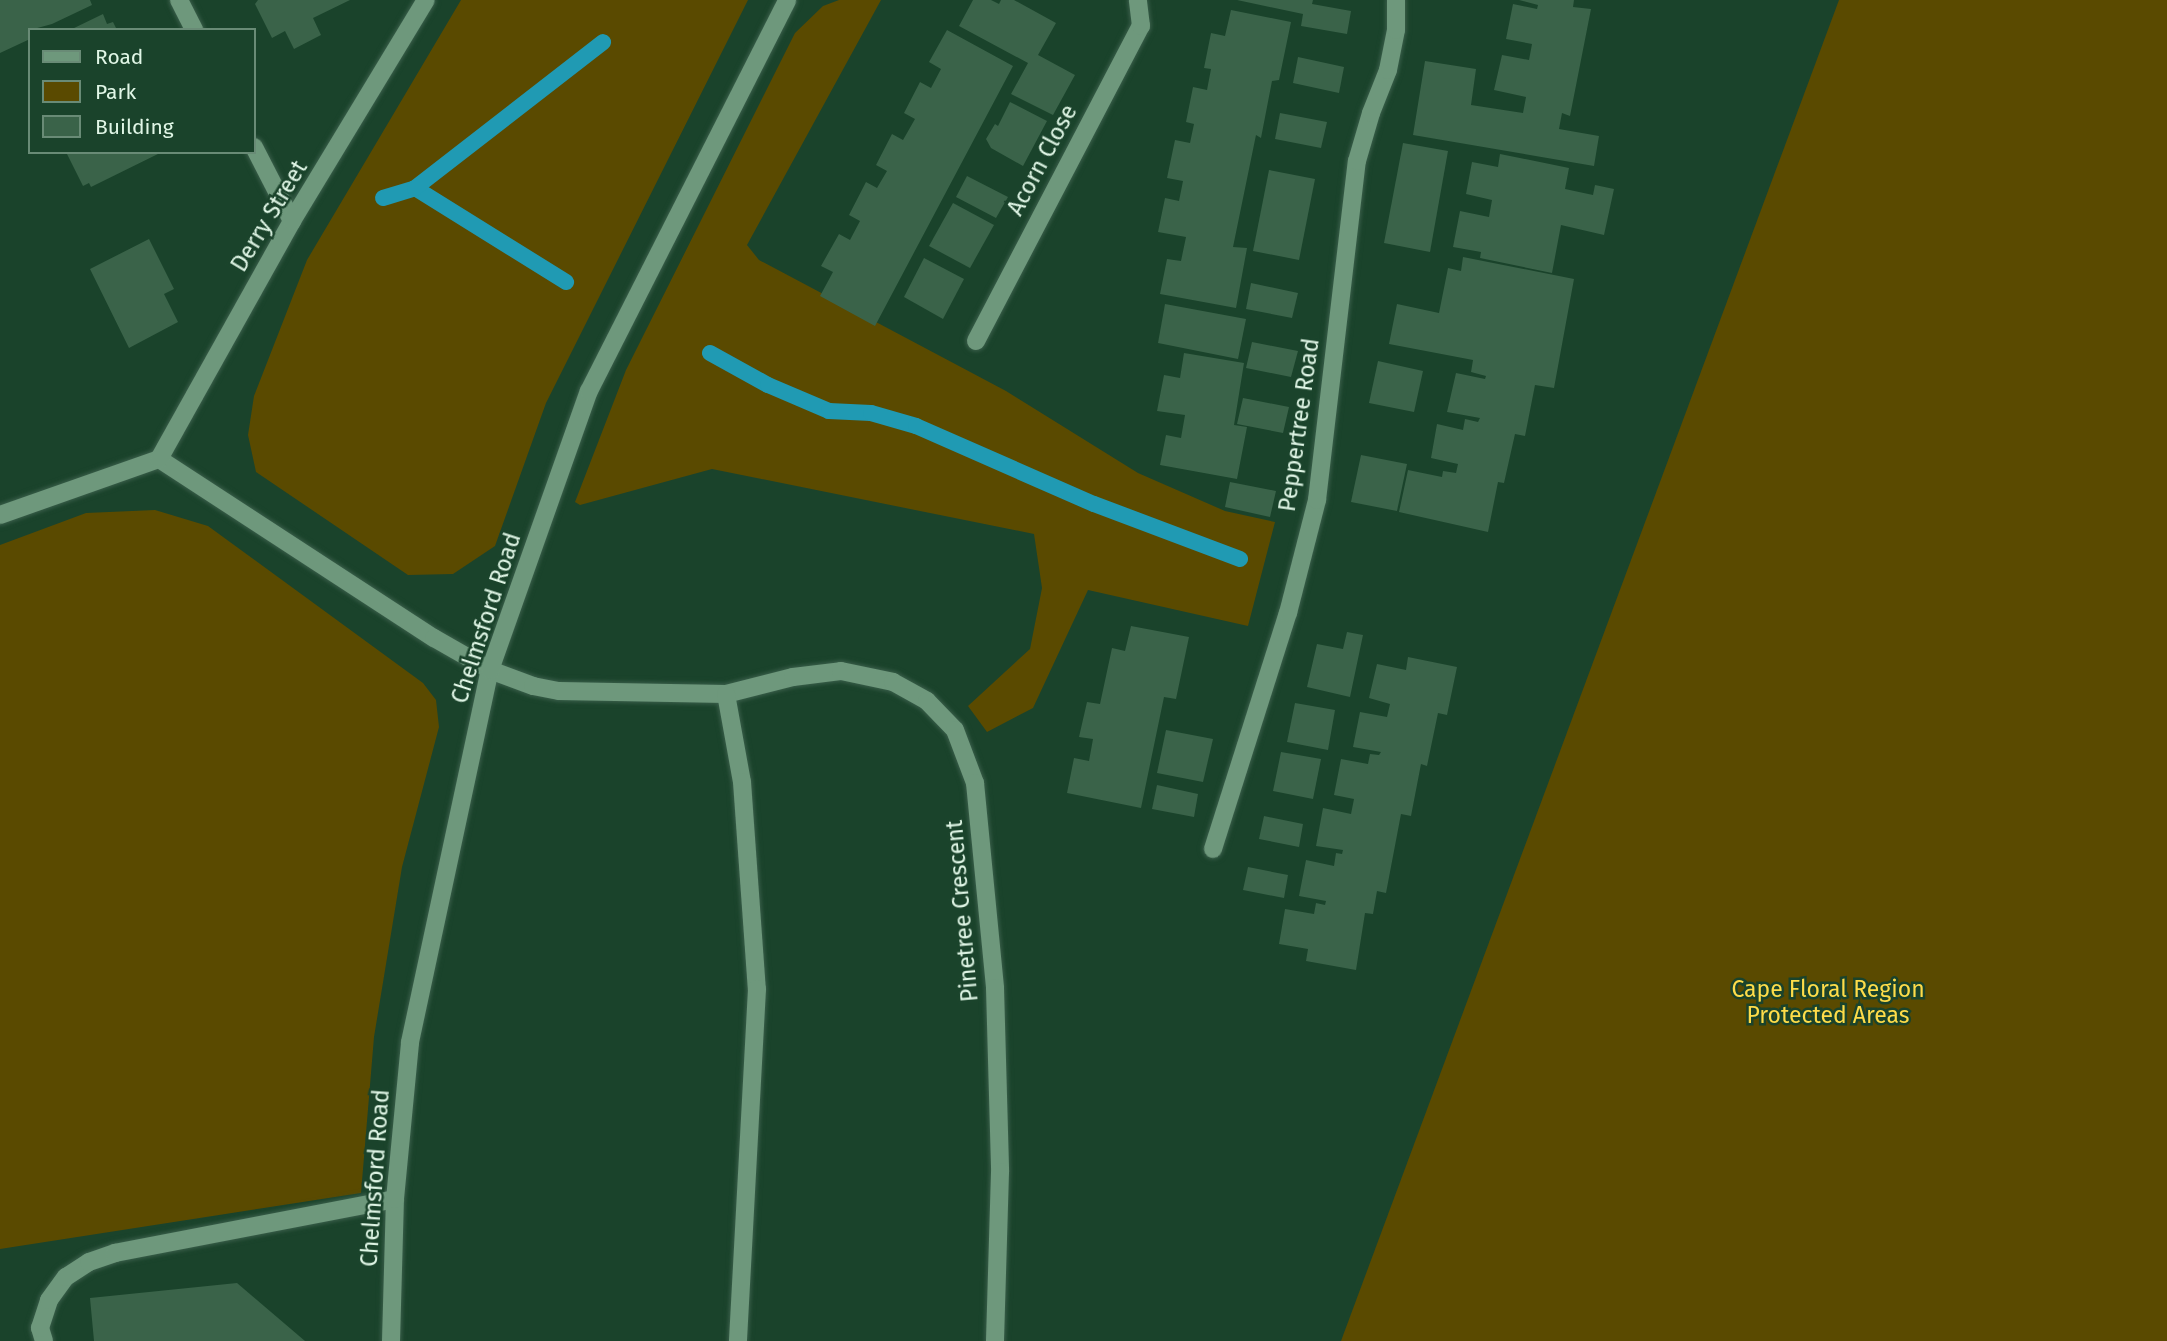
<!DOCTYPE html>
<html>
<head>
<meta charset="utf-8">
<style>
  body { margin:0 }
  #map { position:relative; width:2167px; height:1341px; overflow:hidden; background:#1a432b; font-family:"Fira Sans",sans-serif }
  div>[style] { position:absolute }
  [style*='--x'] { left:calc(var(--x)*1px); top:calc(var(--y)*1px); width:calc(var(--w)*1px); rotate:calc(var(--a)*1deg) }
  .green>* { inset:0; background:#5a4a00 }
  .stream>* { height:16px; margin:-8px; padding:0 8px; transform-origin:8px; border-radius:8px; background:#209ab3 }
  .building>* { inset:0; background:#3a6349 }
  .roads { filter:drop-shadow(0 0 2px #3a5e4a) drop-shadow(0 0 2px #3a5e4a) }
  .minor>* { height:18px; margin:-9px; padding:0 9px; transform-origin:9px; border-radius:9px; background:#6e987c }
  span { translate:-50% -50%; white-space:nowrap; text-align:center; line-height:1.15; -webkit-text-stroke:5px #1a432b; paint-order:stroke }
  .street-label { font-size:23px; color:#e0f6e6 }
  .park-label { font-size:23px; color:#fedc49 }
  .legend { position:absolute; left:28px; top:28px; width:228px; height:126px; box-sizing:border-box; background:#1a432b; border:2px solid #698b76; margin:0; padding:9px 12px; list-style:none; font-size:21px; color:#e0f6e6 }
  .legend li { display:flex; align-items:center; gap:14px; height:35px }
  .legend b { width:35px; border:2px solid #698b76 }
</style>
</head>
<body>
<div id="map">
  <div class="green">
    <i style="clip-path:polygon(461px 0,748px 0,546px 403px,495px 546px,453px 574px,408px 575px,256px 472px,248px 435px,254px 396px,307px 260px)"></i>
    <i style="clip-path:polygon(839px 0,881px 0,747px 245px,759px 260px,1006px 391px,1138px 473px,1225px 511px,1275px 522px,1248px 626px,1088px 590px,1033px 708px,987px 732px,968px 706px,1030px 649px,1042px 588px,1034px 534px,712px 469px,580px 505px,575px 502px,626px 370px,795px 33px,823px 6px)"></i>
    <i style="clip-path:polygon(1839px 0,2167px 0,2167px 1341px,1341px 1341px)"></i>
    <i style="clip-path:polygon(155px 510px,208px 526px,423px 683px,436px 700px,439px 727px,402px 867px,374px 1037px,361px 1193px,0 1249px,0 545px,86px 513px)"></i>
  </div>
  <div class="stream">
    <i style="--x:415;--y:188;--w:178;--a:31.9"></i>
    <i style="--x:383;--y:198;--w:34;--a:-17"></i>
    <i style="--x:415;--y:188;--w:238;--a:-37.8"></i>
    <i style="--x:710;--y:353;--w:66;--a:28.9"></i>
    <i style="--x:768;--y:385;--w:66;--a:23.1"></i>
    <i style="--x:829;--y:411;--w:42;--a:2.7"></i>
    <i style="--x:871;--y:413;--w:47;--a:16.1"></i>
    <i style="--x:916;--y:426;--w:194;--a:23.7"></i>
    <i style="--x:1094;--y:504;--w:156;--a:20.6"></i>
  </div>
  <div class="building">
    <i style="clip-path:polygon(0 0,90px 0,92px 5px,52px 24px,30px 30px,30px 39px,0 53px)"></i>
    <i style="clip-path:polygon(258px 0,350px 0,313px 18px,321px 35px,294px 49px,285px 31px,272px 38px,255px 4px)"></i>
    <i style="clip-path:polygon(973px 0,991px 0,999px 4px,1001px 0,1014px 0,1056px 23px,1038px 55px,1075px 75px,1053px 115px,1011px 94px,1028px 63px,959px 26px)"></i>
    <i style="clip-path:polygon(1237px 0,1313px 0,1312px 4px,1351px 11px,1347px 34px,1301px 26px,1303px 14px)"></i>
    <i style="clip-path:polygon(1519px 0,1574px 0,1573px 7px,1591px 9px,1570px 116px,1562px 113px,1559px 129px,1599px 136px,1594px 166px,1413px 135px,1425px 61px,1476px 69px,1471px 105px,1523px 113px,1526px 97px,1494px 90px,1502px 55px,1529px 60px,1532px 44px,1506px 39px,1513px 4px,1537px 9px,1538px 5px)"></i>
    <i style="clip-path:polygon(1231px 10px,1291px 22px,1279px 80px,1272px 81px,1261px 138px,1256px 135px,1233px 247px,1247px 248px,1236px 308px,1160px 294px,1167px 259px,1181px 261px,1186px 237px,1158px 232px,1165px 198px,1179px 201px,1183px 181px,1167px 178px,1175px 140px,1190px 143px,1194px 124px,1186px 122px,1193px 87px,1207px 90px,1211px 69px,1204px 68px,1211px 33px,1225px 36px)"></i>
    <i style="clip-path:polygon(103px 14px,107px 24px,113px 22px,117px 30px,70px 30px)"></i>
    <i style="clip-path:polygon(947px 30px,1013px 66px,875px 326px,820px 296px,833px 272px,821px 266px,839px 234px,850px 240px,860px 221px,849px 215px,866px 182px,877px 188px,887px 171px,876px 165px,892px 134px,903px 140px,915px 119px,904px 113px,920px 82px,931px 88px,941px 69px,929px 62px)"></i>
    <i style="clip-path:polygon(1298px 57px,1344px 67px,1339px 93px,1293px 83px)"></i>
    <i style="clip-path:polygon(1010px 102px,1047px 121px,1023px 166px,991px 148px,986px 139px,995px 124px,998px 126px)"></i>
    <i style="clip-path:polygon(1280px 113px,1327px 122px,1321px 148px,1275px 139px)"></i>
    <i style="clip-path:polygon(1403px 143px,1448px 151px,1430px 252px,1384px 243px)"></i>
    <i style="clip-path:polygon(66px 152px,162px 152px,91px 187px,89px 183px,83px 186px)"></i>
    <i style="clip-path:polygon(1500px 154px,1569px 168px,1565px 189px,1593px 195px,1595px 185px,1614px 189px,1604px 235px,1561px 225px,1552px 273px,1480px 258px,1481px 252px,1453px 247px,1460px 211px,1489px 217px,1490px 211px,1492px 200px,1466px 194px,1472px 162px,1498px 167px)"></i>
    <i style="clip-path:polygon(1269px 170px,1315px 179px,1299px 260px,1253px 251px)"></i>
    <i style="clip-path:polygon(967px 176px,1008px 197px,996px 218px,956px 197px)"></i>
    <i style="clip-path:polygon(953px 203px,994px 225px,970px 268px,929px 246px)"></i>
    <i style="clip-path:polygon(149px 239px,174px 289px,164px 294px,178px 322px,129px 348px,90px 269px)"></i>
    <i style="clip-path:polygon(1463px 257px,1574px 279px,1554px 388px,1535px 385px,1525px 436px,1515px 434px,1504px 483px,1498px 482px,1488px 532px,1399px 512px,1408px 470px,1442px 477px,1443px 471px,1456px 473px,1458px 464px,1431px 458px,1437px 424px,1463px 430px,1465px 419px,1478px 422px,1480px 418px,1447px 412px,1456px 373px,1485px 379px,1486px 376px,1471px 372px,1473px 360px,1389px 344px,1397px 304px,1439px 313px,1448px 268px,1461px 271px)"></i>
    <i style="clip-path:polygon(924px 258px,964px 279px,943px 319px,904px 297px)"></i>
    <i style="clip-path:polygon(1251px 283px,1298px 293px,1292px 318px,1246px 309px)"></i>
    <i style="clip-path:polygon(1165px 304px,1246px 319px,1238px 359px,1158px 343px)"></i>
    <i style="clip-path:polygon(1252px 342px,1298px 351px,1291px 377px,1246px 368px)"></i>
    <i style="clip-path:polygon(1184px 353px,1244px 363px,1234px 425px,1247px 427px,1237px 479px,1160px 465px,1166px 435px,1181px 438px,1185px 415px,1157px 411px,1164px 375px,1180px 378px)"></i>
    <i style="clip-path:polygon(1378px 361px,1423px 371px,1414px 412px,1369px 403px)"></i>
    <i style="clip-path:polygon(1243px 398px,1289px 407px,1283px 433px,1237px 424px)"></i>
    <i style="clip-path:polygon(1361px 455px,1407px 464px,1397px 511px,1351px 502px)"></i>
    <i style="clip-path:polygon(1230px 482px,1276px 491px,1270px 517px,1225px 507px)"></i>
    <i style="clip-path:polygon(1131px 626px,1189px 637px,1176px 699px,1164px 697px,1141px 808px,1067px 793px,1074px 758px,1089px 761px,1093px 739px,1079px 737px,1087px 702px,1100px 704px,1112px 648px,1125px 651px)"></i>
    <i style="clip-path:polygon(1347px 632px,1363px 635px,1350px 697px,1307px 687px,1317px 644px,1343px 649px)"></i>
    <i style="clip-path:polygon(1408px 657px,1457px 667px,1447px 715px,1438px 713px,1427px 766px,1421px 764px,1411px 816px,1401px 814px,1386px 893px,1377px 891px,1373px 914px,1365px 913px,1356px 970px,1306px 961px,1308px 949px,1279px 944px,1285px 909px,1314px 914px,1316px 903px,1325px 905px,1326px 901px,1299px 896px,1306px 860px,1334px 866px,1336px 853px,1342px 854px,1343px 850px,1316px 846px,1323px 808px,1351px 814px,1354px 799px,1334px 795px,1341px 759px,1368px 764px,1370px 754px,1379px 755px,1381px 752px,1353px 747px,1360px 712px,1387px 717px,1390px 704px,1369px 698px,1377px 664px,1406px 670px)"></i>
    <i style="clip-path:polygon(1295px 703px,1335px 710px,1328px 750px,1287px 742px)"></i>
    <i style="clip-path:polygon(1166px 730px,1213px 739px,1203px 782px,1157px 773px)"></i>
    <i style="clip-path:polygon(1281px 752px,1321px 759px,1313px 799px,1273px 791px)"></i>
    <i style="clip-path:polygon(1157px 785px,1198px 794px,1194px 817px,1152px 809px)"></i>
    <i style="clip-path:polygon(1264px 816px,1303px 824px,1299px 847px,1259px 839px)"></i>
    <i style="clip-path:polygon(1248px 867px,1288px 875px,1284px 898px,1243px 890px)"></i>
    <i style="clip-path:polygon(237px 1283px,305px 1341px,94px 1341px,90px 1298px)"></i>
  </div>
  <div class="roads">
    <div class="minor">
      <i style="--x:179;--y:0;--w:34;--a:63"></i>
      <i style="--x:254;--y:147;--w:83;--a:62.8"></i>
      <i style="--x:976;--y:341;--w:356;--a:-62.4"></i>
      <i style="--x:1141;--y:26;--w:26;--a:-97"></i>
      <i style="--x:159;--y:459;--w:328;--a:33.1"></i>
      <i style="--x:434;--y:638;--w:64;--a:29.7"></i>
      <i style="--x:490;--y:670;--w:46;--a:20.4"></i>
      <i style="--x:533;--y:686;--w:26;--a:11"></i>
      <i style="--x:559;--y:691;--w:167;--a:1"></i>
      <i style="--x:726;--y:694;--w:69;--a:-14.2"></i>
      <i style="--x:793;--y:677;--w:48;--a:-7.1"></i>
      <i style="--x:841;--y:671;--w:53;--a:11.9"></i>
      <i style="--x:893;--y:682;--w:39;--a:29"></i>
      <i style="--x:927;--y:701;--w:40;--a:46"></i>
      <i style="--x:955;--y:730;--w:57;--a:69.3"></i>
      <i style="--x:975;--y:783;--w:206;--a:84.4"></i>
      <i style="--x:995;--y:988;--w:184;--a:88.4"></i>
      <i style="--x:1000;--y:1172;--w:169;--a:91.7"></i>
      <i style="--x:0;--y:515;--w:169;--a:-19.4"></i>
      <i style="--x:159;--y:459;--w:273;--a:-60.8"></i>
      <i style="--x:292;--y:221;--w:258;--a:-58.8"></i>
      <i style="--x:726;--y:694;--w:89;--a:79.7"></i>
      <i style="--x:742;--y:782;--w:208;--a:85.9"></i>
      <i style="--x:757;--y:989;--w:353;--a:93.1"></i>
      <i style="--x:1213;--y:849;--w:248;--a:-72.4"></i>
      <i style="--x:1288;--y:613;--w:117;--a:-75.6"></i>
      <i style="--x:1317;--y:500;--w:341;--a:-83.3"></i>
      <i style="--x:1357;--y:161;--w:50;--a:-73.7"></i>
      <i style="--x:1371;--y:113;--w:46;--a:-68.4"></i>
      <i style="--x:1388;--y:70;--w:41;--a:-78.7"></i>
      <i style="--x:1396;--y:30;--w:30;--a:-90"></i>
      <i style="--x:44;--y:1341;--w:14;--a:-107"></i>
      <i style="--x:40;--y:1328;--w:29;--a:-72"></i>
      <i style="--x:49;--y:1300;--w:29;--a:-54"></i>
      <i style="--x:66;--y:1277;--w:27;--a:-33"></i>
      <i style="--x:89;--y:1262;--w:28;--a:-19"></i>
      <i style="--x:115;--y:1253;--w:285;--a:-10.9"></i>
      <i style="--x:391;--y:1341;--w:142;--a:-88.4"></i>
      <i style="--x:395;--y:1199;--w:158;--a:-84.5"></i>
      <i style="--x:410;--y:1042;--w:381;--a:-77.9"></i>
      <i style="--x:490;--y:670;--w:296;--a:-70.5"></i>
      <i style="--x:589;--y:391;--w:438;--a:-63.1"></i>
    </div>
  </div>
  <div class="street-label">
    <span style="left:1042px;top:160px;rotate:-62deg">Acorn Close</span>
    <span style="left:269px;top:216px;rotate:-59deg">Derry Street</span>
    <span style="left:1299px;top:425px;rotate:-82deg">Peppertree Road</span>
    <span style="left:486px;top:618px;rotate:-72deg">Chelmsford Road</span>
    <span style="left:962px;top:911px;rotate:-95deg">Pinetree Crescent</span>
    <span style="left:375px;top:1178px;rotate:-86deg">Chelmsford Road</span>
  </div>
  <div class="park-label">
    <span style="left:1828px;top:1002px">Cape Floral Region<br>Protected Areas</span>
  </div>
  <ul class="legend">
  <li><b style="height:9px;background:#6e987c"></b>Road</li>
  <li><b style="height:19px;background:#5a4a00"></b>Park</li>
  <li><b style="height:19px;background:#3a6349"></b>Building</li>
  </ul>
</div>
</body>
</html>
